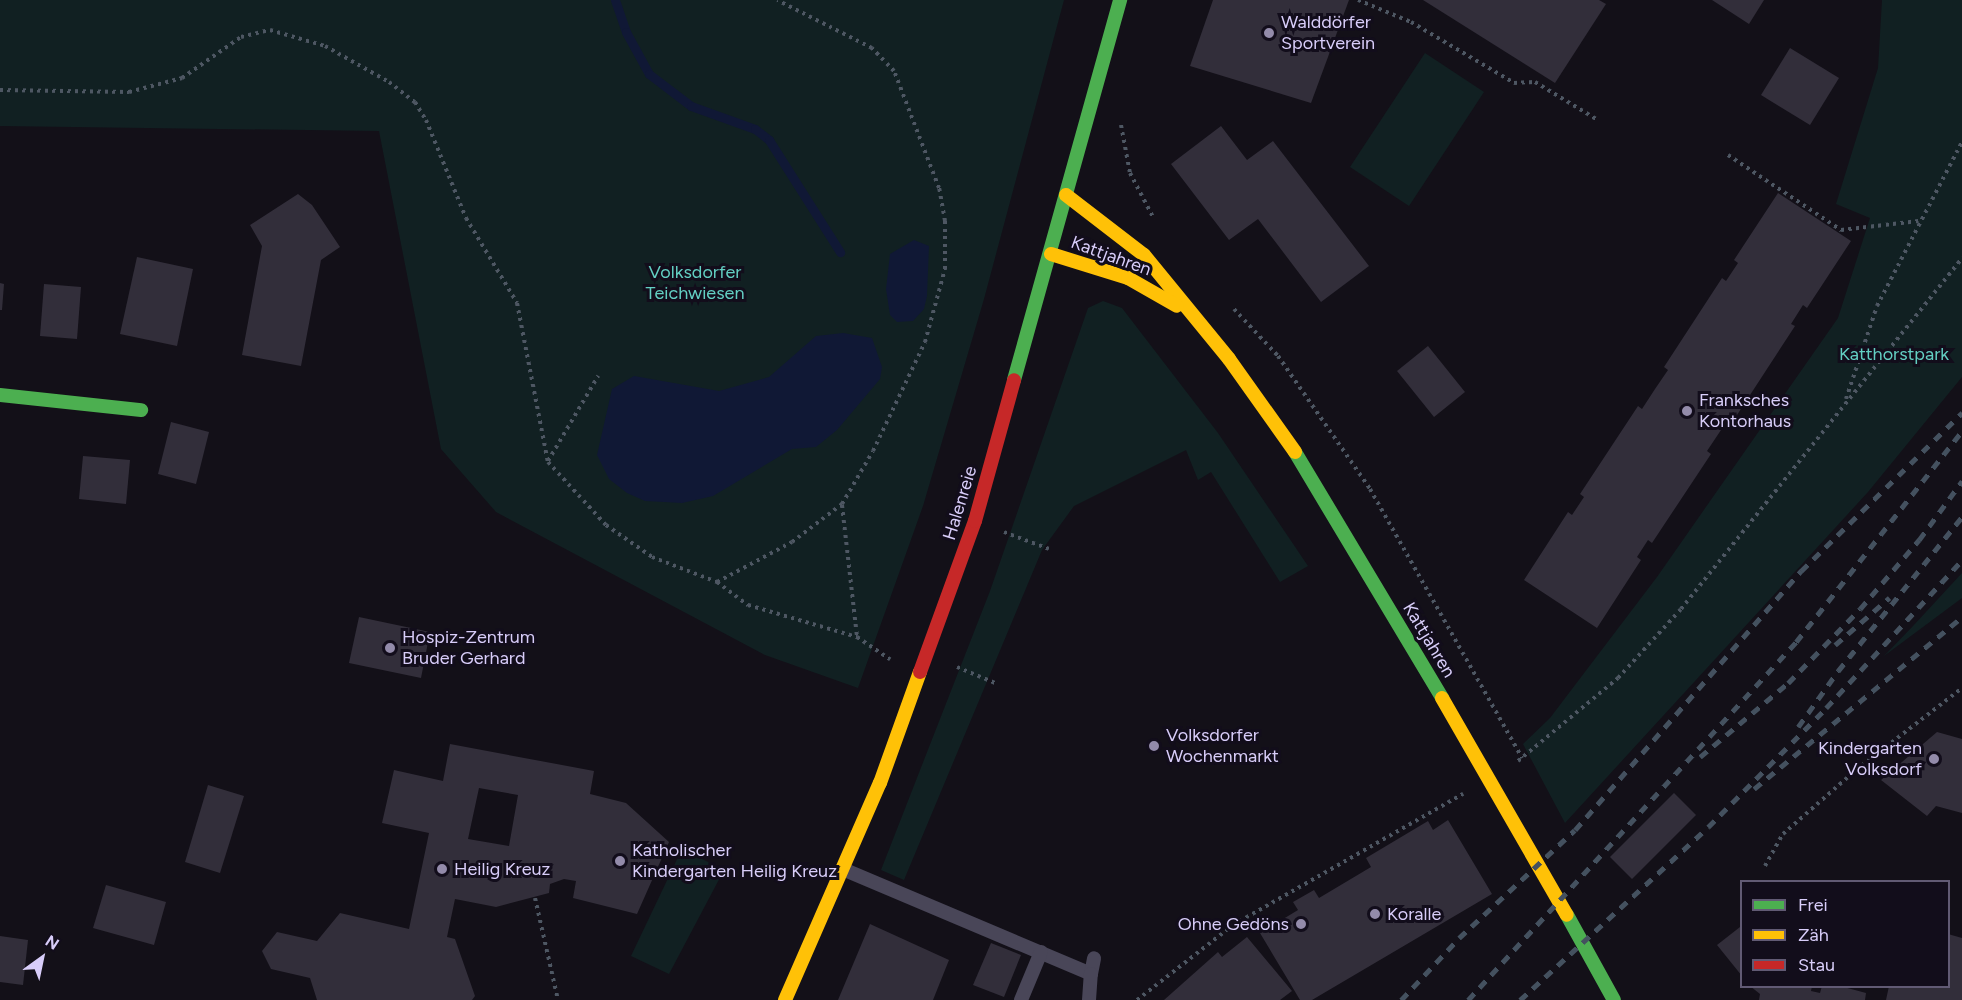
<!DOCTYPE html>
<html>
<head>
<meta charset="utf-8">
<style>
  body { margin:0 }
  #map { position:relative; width:1962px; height:1000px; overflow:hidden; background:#131018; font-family:Figtree,sans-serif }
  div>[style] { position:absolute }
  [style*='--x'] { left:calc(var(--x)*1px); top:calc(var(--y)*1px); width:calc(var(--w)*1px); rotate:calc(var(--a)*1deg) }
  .green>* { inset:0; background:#112022 }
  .water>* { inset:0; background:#101835 }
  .stream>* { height:9px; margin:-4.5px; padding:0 4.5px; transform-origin:4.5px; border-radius:4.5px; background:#101835 }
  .building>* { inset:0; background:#322e3a }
  .path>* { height:4px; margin-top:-2px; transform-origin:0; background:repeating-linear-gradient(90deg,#4e5763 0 3px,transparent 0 7.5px) }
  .lane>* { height:14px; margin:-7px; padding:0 7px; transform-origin:7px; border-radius:7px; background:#494658 }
  .fast>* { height:14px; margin:-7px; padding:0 7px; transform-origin:7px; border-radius:7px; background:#4caf50 }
  .slow>* { height:14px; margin:-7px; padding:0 7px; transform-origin:7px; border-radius:7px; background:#ffc107 }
  .jam>* { height:14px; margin:-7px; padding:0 7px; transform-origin:7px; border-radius:7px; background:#c62828 }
  .rail>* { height:4.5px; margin-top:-2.25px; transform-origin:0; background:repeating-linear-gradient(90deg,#44515f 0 9px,transparent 0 17px) }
  .dots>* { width:16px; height:16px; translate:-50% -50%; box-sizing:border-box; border:3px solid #120d1b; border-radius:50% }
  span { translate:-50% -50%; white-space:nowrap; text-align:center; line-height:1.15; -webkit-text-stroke:6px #120d1b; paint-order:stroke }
  .poi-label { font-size:18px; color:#d8cdf9 }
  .left { translate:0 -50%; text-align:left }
  .right { translate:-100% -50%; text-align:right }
  .street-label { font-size:18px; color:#d8cdf9 }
  .park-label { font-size:18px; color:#63cfc3 }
  .legend { position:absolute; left:1740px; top:880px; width:210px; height:108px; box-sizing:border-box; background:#120d1b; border:2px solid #615a74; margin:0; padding:8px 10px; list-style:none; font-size:18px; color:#d8cdf9 }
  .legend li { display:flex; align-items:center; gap:12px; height:30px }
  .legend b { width:30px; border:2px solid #615a74 }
  .north { position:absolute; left:12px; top:928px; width:60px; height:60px; -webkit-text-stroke:4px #120d1b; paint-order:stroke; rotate:33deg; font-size:16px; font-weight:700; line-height:24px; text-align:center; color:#d8cdf9 }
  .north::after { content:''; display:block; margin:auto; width:21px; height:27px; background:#d8cdf9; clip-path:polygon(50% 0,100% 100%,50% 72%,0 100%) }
</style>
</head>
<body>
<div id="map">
  <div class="green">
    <i style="clip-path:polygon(0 0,1064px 0,984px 299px,923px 506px,858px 688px,765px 655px,496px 512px,441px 449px,379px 131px,0 126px)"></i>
    <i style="clip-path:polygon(1882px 0,1962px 0,1962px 377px,1868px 492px,1565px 823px,1523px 744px,1550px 718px,1657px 577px,1838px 318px,1870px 218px,1836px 204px,1878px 68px)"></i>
    <i style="clip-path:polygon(1425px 53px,1484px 92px,1409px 206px,1350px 167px)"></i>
    <i style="clip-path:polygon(1103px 301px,1122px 308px,1218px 433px,1308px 566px,1280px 582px,1211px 472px,1198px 480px,1186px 450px,1074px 506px,1042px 550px,904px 880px,881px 870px,990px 591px,1088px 308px)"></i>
    <i style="clip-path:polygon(1962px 573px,1962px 598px,1884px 656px,1913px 626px)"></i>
    <i style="clip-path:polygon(682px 849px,724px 870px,669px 974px,631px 956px)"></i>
  </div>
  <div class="water">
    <i style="clip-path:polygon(914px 240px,929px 246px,927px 296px,924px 309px,913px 321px,897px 322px,890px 315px,886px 289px,890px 254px)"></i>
    <i style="clip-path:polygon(843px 333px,872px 338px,882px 367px,880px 379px,837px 430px,816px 447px,792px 449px,713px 496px,682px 503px,645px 501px,627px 493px,609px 479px,597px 455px,612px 389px,634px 376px,719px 391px,769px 377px,816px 336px)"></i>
  </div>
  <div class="stream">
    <i style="--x:615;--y:0;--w:34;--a:71"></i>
    <i style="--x:626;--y:32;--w:48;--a:61.3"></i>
    <i style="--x:649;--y:74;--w:53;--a:37.3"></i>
    <i style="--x:691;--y:106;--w:68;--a:19.8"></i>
    <i style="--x:755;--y:129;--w:18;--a:38"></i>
    <i style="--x:769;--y:140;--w:133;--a:57.6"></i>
  </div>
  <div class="building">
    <i style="clip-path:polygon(1213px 0,1349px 0,1311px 103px,1190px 66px)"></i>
    <i style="clip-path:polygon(1423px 0,1599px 0,1606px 4px,1555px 83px)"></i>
    <i style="clip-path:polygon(1712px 0,1764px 0,1749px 24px)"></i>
    <i style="clip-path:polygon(1790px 48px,1839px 78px,1810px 125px,1761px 95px)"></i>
    <i style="clip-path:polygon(1221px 126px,1247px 160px,1273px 141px,1369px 266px,1321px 302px,1258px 219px,1229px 240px,1171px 164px)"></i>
    <i style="clip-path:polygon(1778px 193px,1851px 241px,1807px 308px,1803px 305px,1791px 324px,1795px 326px,1737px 415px,1733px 412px,1707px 451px,1711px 454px,1652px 543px,1648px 540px,1637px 557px,1641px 560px,1597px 628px,1524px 580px,1568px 512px,1572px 515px,1584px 497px,1580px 494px,1638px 406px,1642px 409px,1655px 389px,1668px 370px,1664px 367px,1722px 278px,1726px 281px,1738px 263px,1734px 260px)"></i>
    <i style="clip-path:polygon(298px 194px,312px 205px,340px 247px,321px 260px,301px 366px,242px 355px,262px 246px,250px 225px)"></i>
    <i style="clip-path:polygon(137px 257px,193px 269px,177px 346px,120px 334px)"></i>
    <i style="clip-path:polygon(0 283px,4px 284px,2px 310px,0 310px)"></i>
    <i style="clip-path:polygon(44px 284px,81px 287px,77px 339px,40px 336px)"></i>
    <i style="clip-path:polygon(1428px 346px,1465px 392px,1434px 417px,1397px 371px)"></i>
    <i style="clip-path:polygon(171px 422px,209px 432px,196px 484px,158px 474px)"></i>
    <i style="clip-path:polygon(83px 456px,130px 460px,126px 504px,79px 499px)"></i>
    <i style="clip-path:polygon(359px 617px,430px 632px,421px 678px,349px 663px)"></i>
    <i style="clip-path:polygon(1937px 732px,1962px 739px,1962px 813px,1936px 806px,1927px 816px,1881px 780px)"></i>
    <i style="clip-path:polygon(evenodd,450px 744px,594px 771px,590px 794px,626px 803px,669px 842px,637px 914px,573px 898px,576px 881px,564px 879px,550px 884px,549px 893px,496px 907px,455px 899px,447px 937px,455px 939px,475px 996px,472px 1000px,317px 1000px,310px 978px,271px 969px,262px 951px,277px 932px,317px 941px,340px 913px,409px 929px,429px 833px,382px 823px,394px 770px,443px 781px,450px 744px,479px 788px,518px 795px,509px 846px,468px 839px,479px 788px)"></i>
    <i style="clip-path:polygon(208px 785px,244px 796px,220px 873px,185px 862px)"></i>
    <i style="clip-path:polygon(1674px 793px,1696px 815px,1632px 879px,1610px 857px)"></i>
    <i style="clip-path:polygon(1448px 820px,1492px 894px,1312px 1000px,1300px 1000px,1260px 933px,1298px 910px,1293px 902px,1314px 890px,1319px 898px,1371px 867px,1366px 858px,1428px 821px,1433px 830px)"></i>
    <i style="clip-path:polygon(106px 885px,166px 902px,154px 945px,93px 928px)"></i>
    <i style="clip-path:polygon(870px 924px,949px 960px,933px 1000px,838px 1000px)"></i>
    <i style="clip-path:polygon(1740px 927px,1742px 929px,1742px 976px,1717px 945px)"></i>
    <i style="clip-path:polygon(1948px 934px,1962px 938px,1962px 1000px,1886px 1000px,1889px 986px,1948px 986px)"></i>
    <i style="clip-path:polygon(0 936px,28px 940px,23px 985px,0 982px)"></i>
    <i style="clip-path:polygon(1247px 937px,1292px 991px,1280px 1000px,1164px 1000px,1218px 952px,1222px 957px)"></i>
    <i style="clip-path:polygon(991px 943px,1021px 955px,1004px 997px,973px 985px)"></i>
    <i style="clip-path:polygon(1750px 986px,1812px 986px,1811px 991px,1820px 993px,1822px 986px,1840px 986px,1866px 993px,1865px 1000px,1759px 1000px,1760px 994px)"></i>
  </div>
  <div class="path">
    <i style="--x:1358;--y:0;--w:57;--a:22.5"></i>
    <i style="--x:1411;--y:22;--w:120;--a:30.6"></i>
    <i style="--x:1514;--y:83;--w:21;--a:-3"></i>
    <i style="--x:1535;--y:82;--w:71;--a:31.2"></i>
    <i style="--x:0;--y:90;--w:129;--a:0.9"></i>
    <i style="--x:129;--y:92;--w:55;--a:-14.8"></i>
    <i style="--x:182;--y:78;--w:72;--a:-34.8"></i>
    <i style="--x:241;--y:37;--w:30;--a:-14"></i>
    <i style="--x:270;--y:30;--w:57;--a:16.2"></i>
    <i style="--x:325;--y:46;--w:73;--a:29.4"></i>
    <i style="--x:389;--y:82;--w:33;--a:38"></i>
    <i style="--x:415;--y:102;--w:21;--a:59"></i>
    <i style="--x:426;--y:120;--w:106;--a:67.8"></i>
    <i style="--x:466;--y:218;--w:99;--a:59"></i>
    <i style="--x:517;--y:303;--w:162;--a:79"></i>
    <i style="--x:548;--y:462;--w:86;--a:47.4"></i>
    <i style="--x:606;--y:525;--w:56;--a:34.8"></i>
    <i style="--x:652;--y:557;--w:70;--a:21"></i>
    <i style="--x:717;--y:582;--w:39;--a:37"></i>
    <i style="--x:748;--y:605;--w:114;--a:16.4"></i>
    <i style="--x:857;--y:637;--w:40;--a:34"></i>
    <i style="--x:1121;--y:125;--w:49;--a:79.4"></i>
    <i style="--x:1130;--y:173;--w:52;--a:62.4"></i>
    <i style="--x:1728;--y:155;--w:136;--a:33.6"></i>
    <i style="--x:1841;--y:230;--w:78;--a:-6.7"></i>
    <i style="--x:1234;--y:309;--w:64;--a:46.9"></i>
    <i style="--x:1278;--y:356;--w:162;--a:55.3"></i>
    <i style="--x:1370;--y:489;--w:309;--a:60.5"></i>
    <i style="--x:1846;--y:399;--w:98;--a:-71.6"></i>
    <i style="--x:1877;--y:306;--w:185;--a:-62.6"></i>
    <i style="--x:548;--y:461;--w:99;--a:-59.5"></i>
    <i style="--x:842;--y:505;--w:133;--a:83.5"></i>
    <i style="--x:1004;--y:532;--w:48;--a:20.7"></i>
    <i style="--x:717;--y:582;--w:85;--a:-28.1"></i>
    <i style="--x:792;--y:542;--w:63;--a:-37.2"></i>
    <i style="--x:842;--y:504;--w:61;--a:-59.7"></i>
    <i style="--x:873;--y:451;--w:121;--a:-64.5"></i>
    <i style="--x:925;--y:342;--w:76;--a:-74.7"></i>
    <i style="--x:945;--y:269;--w:48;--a:-90"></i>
    <i style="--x:945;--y:221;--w:34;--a:-100"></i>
    <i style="--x:939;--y:188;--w:125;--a:-111"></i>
    <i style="--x:894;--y:71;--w:32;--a:-134"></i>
    <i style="--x:872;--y:48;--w:106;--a:-153.2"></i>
    <i style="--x:957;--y:667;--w:41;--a:22.8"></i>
    <i style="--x:1518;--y:761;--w:130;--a:-39.7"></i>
    <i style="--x:1618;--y:678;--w:93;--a:-47.6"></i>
    <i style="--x:1681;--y:609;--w:450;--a:-51.3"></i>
    <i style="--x:1765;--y:866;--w:37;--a:-61"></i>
    <i style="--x:1783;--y:834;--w:97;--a:-41.2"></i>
    <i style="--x:1856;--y:770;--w:134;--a:-37.7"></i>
    <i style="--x:535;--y:898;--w:105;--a:77.3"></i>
    <i style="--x:1137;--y:1000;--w:122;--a:-38"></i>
    <i style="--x:1233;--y:925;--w:265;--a:-29.7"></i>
  </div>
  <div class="lane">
    <i style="--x:845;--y:870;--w:267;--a:22.9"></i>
    <i style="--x:1091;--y:974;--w:16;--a:-79"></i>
    <i style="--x:1021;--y:1000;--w:52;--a:-67.4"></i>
    <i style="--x:1089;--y:1000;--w:26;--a:-86"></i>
  </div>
  <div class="fast">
    <i style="--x:1014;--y:380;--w:395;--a:-74.4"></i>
    <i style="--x:0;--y:395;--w:142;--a:6.1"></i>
    <i style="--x:1295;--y:452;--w:287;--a:59.1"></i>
    <i style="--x:1567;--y:915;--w:97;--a:61.1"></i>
  </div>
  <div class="slow">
    <i style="--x:1066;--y:195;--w:98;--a:37.6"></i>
    <i style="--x:1144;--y:255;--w:134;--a:50.7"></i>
    <i style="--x:1229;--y:359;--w:114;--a:54.6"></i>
    <i style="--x:1051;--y:254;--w:81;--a:17.3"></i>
    <i style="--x:1128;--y:278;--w:56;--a:29.7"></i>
    <i style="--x:1442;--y:698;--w:250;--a:60.1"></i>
    <i style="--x:785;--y:1000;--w:237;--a:-66.4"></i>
    <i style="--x:880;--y:783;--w:118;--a:-70.2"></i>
  </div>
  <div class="jam">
    <i style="--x:920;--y:672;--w:161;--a:-70"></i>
    <i style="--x:975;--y:521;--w:146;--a:-74.5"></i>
  </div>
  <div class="rail">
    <i style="--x:1835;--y:645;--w:72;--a:-41"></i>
    <i style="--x:1798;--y:727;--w:69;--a:-54.5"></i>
    <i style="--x:1838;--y:671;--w:198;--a:-51.2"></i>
    <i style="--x:1700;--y:757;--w:115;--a:-40.1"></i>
    <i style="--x:1788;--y:683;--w:103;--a:-45.8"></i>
    <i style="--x:1860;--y:609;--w:91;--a:-49.5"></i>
    <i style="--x:1919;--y:540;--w:73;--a:-53.9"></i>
    <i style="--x:1754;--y:789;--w:270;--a:-39.6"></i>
    <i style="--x:1401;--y:1000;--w:85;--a:-46.9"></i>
    <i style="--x:1459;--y:938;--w:158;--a:-43"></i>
    <i style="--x:1575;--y:830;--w:344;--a:-48.9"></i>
    <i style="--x:1801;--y:571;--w:226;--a:-44.5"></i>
    <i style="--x:1468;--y:1000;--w:486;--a:-47.5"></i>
    <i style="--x:1796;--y:642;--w:268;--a:-51.8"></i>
    <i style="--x:1520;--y:1000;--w:255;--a:-42.6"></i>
    <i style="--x:1708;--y:827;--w:168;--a:-45.2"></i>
    <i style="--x:1826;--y:708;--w:201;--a:-47.4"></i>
  </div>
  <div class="dots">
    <i style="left:1269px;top:33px;background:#938baa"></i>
    <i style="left:1687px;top:411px;background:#938baa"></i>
    <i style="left:390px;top:648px;background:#938baa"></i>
    <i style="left:1154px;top:746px;background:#938baa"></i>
    <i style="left:1934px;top:759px;background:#938baa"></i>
    <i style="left:620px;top:861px;background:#938baa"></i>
    <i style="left:442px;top:869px;background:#938baa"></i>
    <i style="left:1375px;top:914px;background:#938baa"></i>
    <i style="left:1301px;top:924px;background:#938baa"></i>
  </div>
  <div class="poi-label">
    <span class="left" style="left:1281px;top:33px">Walddörfer<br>Sportverein</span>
    <span class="left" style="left:1699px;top:411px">Franksches<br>Kontorhaus</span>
    <span class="left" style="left:402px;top:648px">Hospiz-Zentrum<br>Bruder Gerhard</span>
    <span class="left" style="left:1166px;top:746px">Volksdorfer<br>Wochenmarkt</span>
    <span class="right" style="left:1922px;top:759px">Kindergarten<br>Volksdorf</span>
    <span class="left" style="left:632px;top:861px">Katholischer<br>Kindergarten Heilig Kreuz</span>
    <span class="left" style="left:454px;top:869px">Heilig Kreuz</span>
    <span class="left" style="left:1387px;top:914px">Koralle</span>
    <span class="right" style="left:1289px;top:924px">Ohne Gedöns</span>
  </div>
  <div class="street-label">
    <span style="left:1111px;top:256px;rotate:20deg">Kattjahren</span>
    <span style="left:960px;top:503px;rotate:-73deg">Halenreie</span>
    <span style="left:1429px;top:640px;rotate:59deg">Kattjahren</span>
  </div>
  <div class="park-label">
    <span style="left:695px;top:283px">Volksdorfer<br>Teichwiesen</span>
    <span style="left:1894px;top:354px">Katthorstpark</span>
  </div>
  <ul class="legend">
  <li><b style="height:8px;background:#4caf50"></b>Frei</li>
  <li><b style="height:8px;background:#ffc107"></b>Zäh</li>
  <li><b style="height:8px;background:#c62828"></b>Stau</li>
  </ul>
  <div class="north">N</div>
</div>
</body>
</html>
